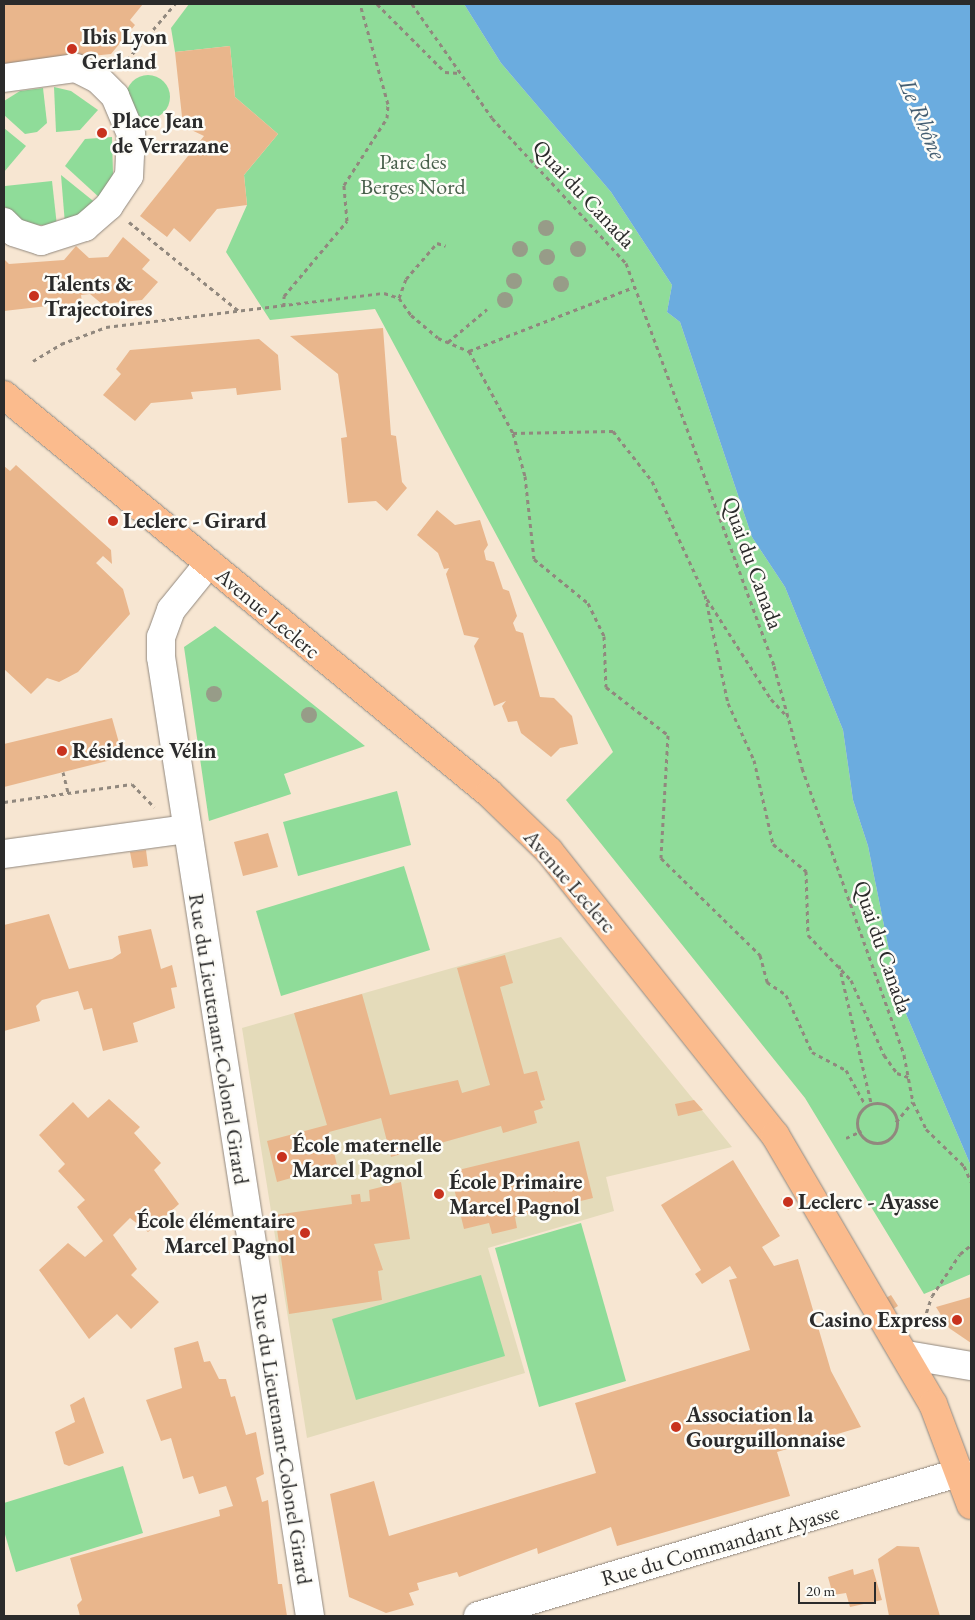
<!DOCTYPE html>
<html>
<head>
<meta charset="utf-8">
<style>
  body { margin:0 }
  #map { position:relative; width:975px; height:1620px; overflow:hidden; background:#f7e6d2; font-family:"EB Garamond",serif }
  div>[style] { position:absolute }
  [style*='--x'] { left:calc(var(--x)*1px); top:calc(var(--y)*1px); width:calc(var(--w)*1px); rotate:calc(var(--a)*1deg) }
  .built>* { inset:0; background:#e4dbba }
  .green>* { inset:0; background:#8fdc99 }
  .round { border-radius:50% }
  .water>* { inset:0; background:#6bacdf }
  .building>* { inset:0; background:#e9b68c }
  .path>* { height:3px; margin-top:-1.5px; transform-origin:0; background:repeating-linear-gradient(90deg,#91887e 0 4px,transparent 0 8px) }
  .path>.ring { margin:-1.5px; padding:0; box-sizing:content-box; background:none; border:3px solid #91887e; border-radius:50% }
  .roads { filter:drop-shadow(0 0 1px #91887e) drop-shadow(0 0 1px #91887e) }
  .minor>* { height:28px; margin:-14px; padding:0 14px; transform-origin:14px; border-radius:14px; background:#fff }
  .major>* { height:28px; margin:-14px; padding:0 14px; transform-origin:14px; border-radius:14px; background:#fbbb8d }
  .trees>* { width:16px; height:16px; margin:-8px; border-radius:50%; background:#979c88 }
  .dots>* { width:14px; height:14px; translate:-50% -50%; box-sizing:border-box; border:2px solid #fdfcf7; border-radius:50% }
  span { translate:-50% -50%; white-space:nowrap; text-align:center; line-height:1.15; -webkit-text-stroke:5px #fdfcf7; paint-order:stroke }
  .poi-label { font-size:22px; color:#2b2b2b; font-weight:700 }
  .left { translate:0 -50%; text-align:left }
  .right { translate:-100% -50%; text-align:right }
  .park-label { font-size:22px; color:#49604c }
  .street-label { font-size:22px; color:#2b2b2b }
  .water-label { font-size:24px; color:#455f73; font-style:italic }
  .frame { position:absolute; inset:0; border:5px solid #2b2b2b; pointer-events:none }
  .scale { position:absolute; left:798px; top:1582px; width:78px; height:22px; box-sizing:border-box; border:2px solid #2b2b2b; border-top:0; padding-left:6px; font-size:15px; line-height:18px; white-space:nowrap; color:#2b2b2b; -webkit-text-stroke:4px #fdfcf7; paint-order:stroke }
</style>
</head>
<body>
<div id="map">
  <div class="built">
    <i style="clip-path:polygon(561px 937px,732px 1147px,606px 1177px,614px 1211px,488px 1248px,525px 1373px,307px 1438px,242px 1028px)"></i>
  </div>
  <div class="green">
    <i style="clip-path:polygon(189px 4px,464px 4px,501px 63px,611px 192px,672px 285px,667px 312px,680px 322px,752px 537px,785px 587px,843px 730px,853px 800px,868px 846px,898px 995px,971px 1166px,971px 1274px,924px 1294px,805px 1098px,566px 800px,613px 752px,375px 309px,270px 320px,226px 252px,247px 205px,244px 175px,278px 134px,235px 97px,230px 46px,175px 52px,171px 28px)"></i>
    <i class="round" style="left:126px;top:75px;width:44px;height:44px"></i>
    <i style="clip-path:polygon(54px 87px,71px 91px,98px 110px,80px 130px,56px 132px)"></i>
    <i style="clip-path:polygon(43px 88px,47px 123px,37px 132px,25px 134px,4px 115px,4px 101px,20px 91px)"></i>
    <i style="clip-path:polygon(4px 128px,26px 146px,4px 172px)"></i>
    <i style="clip-path:polygon(112px 137px,113px 174px,101px 199px,65px 166px,85px 139px)"></i>
    <i style="clip-path:polygon(61px 175px,97px 204px,65px 224px)"></i>
    <i style="clip-path:polygon(52px 181px,57px 226px,26px 224px,4px 206px,5px 186px)"></i>
    <i style="clip-path:polygon(215px 626px,365px 746px,284px 774px,291px 794px,209px 821px,184px 647px)"></i>
    <i style="clip-path:polygon(397px 791px,411px 845px,298px 876px,283px 822px)"></i>
    <i style="clip-path:polygon(404px 866px,430px 950px,281px 996px,256px 911px)"></i>
    <i style="clip-path:polygon(581px 1223px,626px 1381px,539px 1407px,495px 1248px)"></i>
    <i style="clip-path:polygon(481px 1275px,505px 1356px,356px 1400px,332px 1319px)"></i>
    <i style="clip-path:polygon(123px 1466px,143px 1533px,16px 1572px,4px 1531px,4px 1503px)"></i>
  </div>
  <div class="water">
    <i style="clip-path:polygon(464px 4px,971px 4px,971px 1166px,898px 995px,868px 846px,853px 800px,843px 730px,785px 587px,752px 537px,680px 322px,667px 312px,672px 285px,611px 192px,501px 63px)"></i>
  </div>
  <div class="building">
    <i style="clip-path:polygon(4px 4px,143px 4px,130px 20px,135px 25px,111px 54px,4px 65px)"></i>
    <i style="clip-path:polygon(230px 46px,235px 97px,278px 134px,244px 175px,247px 205px,217px 209px,190px 242px,174px 228px,167px 237px,140px 216px,204px 136px,183px 126px,175px 52px)"></i>
    <i style="clip-path:polygon(123px 237px,150px 260px,142px 269px,158px 282px,142px 300px,102px 304px,90px 294px,81px 295px,82px 302px,4px 311px,4px 259px,9px 264px,64px 260px,76px 246px,89px 258px,108px 257px)"></i>
    <i style="clip-path:polygon(383px 328px,391px 435px,396px 436px,402px 482px,407px 488px,387px 511px,376px 501px,348px 503px,341px 438px,347px 437px,338px 374px,290px 336px)"></i>
    <i style="clip-path:polygon(259px 339px,278px 355px,281px 390px,237px 395px,236px 388px,191px 392px,193px 399px,151px 403px,135px 421px,103px 395px,121px 374px,116px 369px,130px 350px)"></i>
    <i style="clip-path:polygon(16px 465px,111px 550px,112px 564px,103px 556px,96px 563px,123px 589px,130px 614px,78px 672px,59px 682px,47px 678px,31px 694px,4px 669px,4px 466px,10px 471px)"></i>
    <i style="clip-path:polygon(437px 510px,455px 525px,480px 520px,488px 545px,484px 551px,486px 560px,494px 562px,503px 589px,509px 591px,517px 616px,513px 623px,516px 631px,523px 633px,540px 697px,554px 698px,572px 716px,578px 744px,560px 748px,551px 757px,521px 733px,517px 721px,508px 722px,502px 706px,506px 701px,494px 706px,474px 646px,479px 638px,464px 635px,446px 574px,449px 568px,444px 569px,438px 553px,417px 535px)"></i>
    <i style="clip-path:polygon(110px 514px,120px 522px,116px 527px,106px 519px)"></i>
    <i style="clip-path:polygon(112px 718px,123px 757px,4px 787px,4px 744px)"></i>
    <i style="clip-path:polygon(268px 833px,278px 867px,243px 876px,234px 842px)"></i>
    <i style="clip-path:polygon(146px 850px,148px 866px,133px 868px,130px 852px)"></i>
    <i style="clip-path:polygon(49px 914px,69px 969px,112px 959px,121px 953px,118px 936px,151px 929px,161px 969px,172px 965px,177px 987px,171px 988px,175px 1008px,133px 1023px,138px 1042px,103px 1051px,92px 1008px,84px 1010px,78px 991px,42px 1000px,36px 1006px,40px 1021px,4px 1031px,4px 925px)"></i>
    <i style="clip-path:polygon(505px 955px,513px 983px,500px 987px,524px 1074px,537px 1071px,545px 1100px,540px 1101px,543px 1108px,534px 1111px,537px 1123px,503px 1133px,501px 1126px,391px 1157px,381px 1118px,329px 1132px,337px 1165px,277px 1182px,267px 1141px,327px 1125px,294px 1013px,362px 994px,390px 1095px,458px 1080px,462px 1093px,490px 1085px,457px 968px)"></i>
    <i style="clip-path:polygon(109px 1099px,140px 1127px,134px 1133px,161px 1163px,154px 1170px,179px 1204px,148px 1232px,130px 1218px,113px 1235px,137px 1269px,131px 1275px,159px 1302px,131px 1329px,117px 1314px,89px 1339px,39px 1270px,68px 1243px,85px 1257px,103px 1241px,77px 1207px,85px 1200px,58px 1171px,65px 1164px,39px 1135px,73px 1102px,88px 1118px)"></i>
    <i style="clip-path:polygon(694px 1100px,703px 1110px,678px 1116px,675px 1104px)"></i>
    <i style="clip-path:polygon(579px 1141px,593px 1198px,515px 1217px,517px 1228px,492px 1234px,489px 1223px,464px 1229px,450px 1172px)"></i>
    <i style="clip-path:polygon(733px 1160px,780px 1236px,762px 1247px,774px 1266px,798px 1259px,831px 1371px,861px 1427px,777px 1452px,790px 1496px,617px 1546px,611px 1527px,538px 1554px,537px 1548px,459px 1577px,457px 1572px,417px 1583px,419px 1590px,409px 1593px,414px 1605px,386px 1613px,349px 1597px,330px 1494px,374px 1481px,389px 1536px,596px 1473px,575px 1403px,750px 1350px,729px 1280px,737px 1278px,730px 1266px,702px 1284px,695px 1274px,701px 1270px,661px 1205px)"></i>
    <i style="clip-path:polygon(401px 1182px,410px 1239px,374px 1244px,383px 1270px,378px 1271px,382px 1300px,289px 1314px,275px 1215px,352px 1204px,351px 1195px,360px 1194px,361px 1202px,370px 1201px,369px 1190px)"></i>
    <i style="clip-path:polygon(786px 1196px,793px 1207px,788px 1210px,781px 1199px)"></i>
    <i style="clip-path:polygon(891px 1295px,898px 1306px,893px 1309px,886px 1298px)"></i>
    <i style="clip-path:polygon(971px 1297px,971px 1343px,949px 1328px,936px 1307px)"></i>
    <i style="clip-path:polygon(198px 1341px,204px 1362px,210px 1361px,219px 1379px,226px 1379px,231px 1397px,235px 1396px,246px 1435px,256px 1432px,264px 1474px,256px 1478px,262px 1502px,268px 1500px,278px 1584px,282px 1584px,287px 1616px,80px 1616px,77px 1605px,82px 1600px,70px 1558px,220px 1516px,219px 1510px,233px 1506px,226px 1486px,199px 1494px,193px 1476px,183px 1479px,171px 1438px,161px 1441px,146px 1400px,182px 1388px,174px 1348px)"></i>
    <i style="clip-path:polygon(84px 1397px,104px 1453px,69px 1466px,64px 1464px,55px 1432px,75px 1422px,70px 1405px)"></i>
    <i style="clip-path:polygon(897px 1546px,919px 1547px,940px 1616px,889px 1616px,878px 1559px)"></i>
    <i style="clip-path:polygon(853px 1569px,854px 1575px,873px 1569px,882px 1600px,850px 1607px,846px 1593px,833px 1595px,828px 1577px)"></i>
  </div>
  <div class="path">
    <i style="--x:377;--y:4;--w:96;--a:45"></i>
    <i style="--x:445;--y:72;--w:14;--a:4"></i>
    <i style="--x:412;--y:4;--w:139;--a:54.9"></i>
    <i style="--x:492;--y:118;--w:197;--a:47.3"></i>
    <i style="--x:626;--y:263;--w:429;--a:69.8"></i>
    <i style="--x:774;--y:666;--w:106;--a:74.6"></i>
    <i style="--x:802;--y:768;--w:305;--a:70.4"></i>
    <i style="--x:904;--y:1055;--w:48;--a:79.2"></i>
    <i style="--x:913;--y:1102;--w:30;--a:64"></i>
    <i style="--x:926;--y:1129;--w:53;--a:44.2"></i>
    <i style="--x:964;--y:1166;--w:17;--a:66"></i>
    <i style="--x:122;--y:66;--w:82;--a:-49.5"></i>
    <i style="--x:129;--y:222;--w:141;--a:39"></i>
    <i style="--x:399;--y:298;--w:20;--a:-70"></i>
    <i style="--x:406;--y:279;--w:48;--a:-49.3"></i>
    <i style="--x:437;--y:243;--w:9;--a:18"></i>
    <i style="--x:284;--y:306;--w:10;--a:-90"></i>
    <i style="--x:284;--y:296;--w:98;--a:-50"></i>
    <i style="--x:347;--y:221;--w:36;--a:-95"></i>
    <i style="--x:344;--y:185;--w:80;--a:-57.3"></i>
    <i style="--x:387;--y:118;--w:14;--a:-86"></i>
    <i style="--x:388;--y:104;--w:104;--a:-105.6"></i>
    <i style="--x:448;--y:342;--w:51;--a:-40.2"></i>
    <i style="--x:469;--y:351;--w:93;--a:61.8"></i>
    <i style="--x:513;--y:433;--w:100;--a:-1.1"></i>
    <i style="--x:613;--y:431;--w:63;--a:52"></i>
    <i style="--x:652;--y:481;--w:126;--a:65.1"></i>
    <i style="--x:705;--y:595;--w:110;--a:78"></i>
    <i style="--x:728;--y:703;--w:63;--a:65.5"></i>
    <i style="--x:754;--y:760;--w:86;--a:77.3"></i>
    <i style="--x:773;--y:844;--w:43;--a:39.3"></i>
    <i style="--x:806;--y:871;--w:64;--a:88.2"></i>
    <i style="--x:808;--y:935;--w:62;--a:46.3"></i>
    <i style="--x:851;--y:980;--w:82;--a:66.3"></i>
    <i style="--x:884;--y:1055;--w:22;--a:54"></i>
    <i style="--x:897;--y:1073;--w:12;--a:20"></i>
    <i style="--x:33;--y:361;--w:33;--a:-31"></i>
    <i style="--x:61;--y:344;--w:48;--a:-20.7"></i>
    <i style="--x:106;--y:327;--w:280;--a:-7"></i>
    <i style="--x:384;--y:293;--w:16;--a:18"></i>
    <i style="--x:399;--y:298;--w:21;--a:55"></i>
    <i style="--x:411;--y:315;--w:35;--a:40"></i>
    <i style="--x:438;--y:338;--w:34;--a:23"></i>
    <i style="--x:469;--y:351;--w:177;--a:-21.2"></i>
    <i style="--x:513;--y:433;--w:45;--a:74.4"></i>
    <i style="--x:525;--y:476;--w:83;--a:83.8"></i>
    <i style="--x:534;--y:559;--w:70;--a:39.2"></i>
    <i style="--x:588;--y:603;--w:37;--a:64"></i>
    <i style="--x:604;--y:636;--w:51;--a:87.8"></i>
    <i style="--x:606;--y:687;--w:78;--a:37.7"></i>
    <i style="--x:668;--y:735;--w:123;--a:93.3"></i>
    <i style="--x:661;--y:858;--w:139;--a:44.4"></i>
    <i style="--x:760;--y:955;--w:28;--a:75"></i>
    <i style="--x:767;--y:982;--w:23;--a:34"></i>
    <i style="--x:786;--y:995;--w:63;--a:65.5"></i>
    <i style="--x:812;--y:1052;--w:38;--a:28"></i>
    <i style="--x:846;--y:1070;--w:39;--a:61"></i>
    <i style="--x:707;--y:599;--w:119;--a:57.4"></i>
    <i style="--x:771;--y:699;--w:25;--a:47"></i>
    <i style="--x:63;--y:772;--w:21;--a:76"></i>
    <i style="--x:4;--y:802;--w:129;--a:-8"></i>
    <i style="--x:132;--y:784;--w:32;--a:46"></i>
    <i style="--x:839;--y:965;--w:141;--a:76.9"></i>
    <i class="ring" style="left:857px;top:1103px;width:37px;height:37px"></i>
    <i style="--x:896;--y:1122;--w:26;--a:-50"></i>
    <i style="--x:846;--y:1138;--w:17;--a:-25"></i>
    <i style="--x:924;--y:1320;--w:25;--a:-72"></i>
    <i style="--x:932;--y:1296;--w:50;--a:-56.3"></i>
    <i style="--x:960;--y:1254;--w:14;--a:-39"></i>
  </div>
  <div class="roads">
    <div class="minor">
      <i style="--x:4;--y:78;--w:73;--a:-7.9"></i>
      <i style="--x:76;--y:68;--w:25;--a:27"></i>
      <i style="--x:98;--y:79;--w:24;--a:45"></i>
      <i style="--x:115;--y:96;--w:41;--a:67.2"></i>
      <i style="--x:131;--y:134;--w:42;--a:92.7"></i>
      <i style="--x:129;--y:176;--w:36;--a:124"></i>
      <i style="--x:109;--y:206;--w:32;--a:139"></i>
      <i style="--x:85;--y:227;--w:46;--a:162.3"></i>
      <i style="--x:41;--y:241;--w:28;--a:-162"></i>
      <i style="--x:14;--y:232;--w:14;--a:-135"></i>
      <i style="--x:209;--y:563;--w:60;--a:129"></i>
      <i style="--x:171;--y:610;--w:29;--a:110"></i>
      <i style="--x:161;--y:637;--w:20;--a:90"></i>
      <i style="--x:161;--y:657;--w:971;--a:81.17"></i>
      <i style="--x:4;--y:854;--w:184;--a:-7.8"></i>
      <i style="--x:906;--y:1355;--w:66;--a:9.6"></i>
      <i style="--x:478;--y:1616;--w:504;--a:-16.6"></i>
    </div>
    <div class="major">
      <i style="--x:4;--y:395;--w:627;--a:39.37"></i>
      <i style="--x:489;--y:793;--w:83;--a:44"></i>
      <i style="--x:549;--y:851;--w:363;--a:51.5"></i>
      <i style="--x:775;--y:1135;--w:312;--a:59.6"></i>
      <i style="--x:933;--y:1404;--w:108;--a:69.4"></i>
    </div>
  </div>
  <div class="trees">
    <i style="left:546px;top:228px"></i>
    <i style="left:520px;top:249px"></i>
    <i style="left:578px;top:249px"></i>
    <i style="left:547px;top:257px"></i>
    <i style="left:514px;top:281px"></i>
    <i style="left:561px;top:284px"></i>
    <i style="left:505px;top:300px"></i>
    <i style="left:214px;top:694px"></i>
    <i style="left:309px;top:715px"></i>
  </div>
  <div class="dots">
    <i style="left:72px;top:49px;background:#c8321e"></i>
    <i style="left:102px;top:133px;background:#c8321e"></i>
    <i style="left:34px;top:296px;background:#c8321e"></i>
    <i style="left:113px;top:521px;background:#c8321e"></i>
    <i style="left:62px;top:751px;background:#c8321e"></i>
    <i style="left:282px;top:1157px;background:#c8321e"></i>
    <i style="left:439px;top:1194px;background:#c8321e"></i>
    <i style="left:788px;top:1202px;background:#c8321e"></i>
    <i style="left:305px;top:1233px;background:#c8321e"></i>
    <i style="left:957px;top:1320px;background:#c8321e"></i>
    <i style="left:676px;top:1427px;background:#c8321e"></i>
  </div>
  <div class="poi-label">
    <span class="left" style="left:82px;top:49px">Ibis Lyon<br>Gerland</span>
    <span class="left" style="left:112px;top:133px">Place Jean<br>de Verrazane</span>
    <span class="left" style="left:44px;top:296px">Talents &amp;<br>Trajectoires</span>
    <span class="left" style="left:123px;top:521px">Leclerc - Girard</span>
    <span class="left" style="left:72px;top:751px">Résidence Vélin</span>
    <span class="left" style="left:292px;top:1157px">École maternelle<br>Marcel Pagnol</span>
    <span class="left" style="left:449px;top:1194px">École Primaire<br>Marcel Pagnol</span>
    <span class="left" style="left:798px;top:1202px">Leclerc - Ayasse</span>
    <span class="right" style="left:295px;top:1233px">École élémentaire<br>Marcel Pagnol</span>
    <span class="right" style="left:947px;top:1320px">Casino Express</span>
    <span class="left" style="left:686px;top:1427px">Association la<br>Gourguillonnaise</span>
  </div>
  <div class="park-label">
    <span style="left:413px;top:174px">Parc des<br>Berges Nord</span>
  </div>
  <div class="street-label">
    <span style="left:584px;top:194px;rotate:47deg">Quai du Canada</span>
    <span style="left:753px;top:563px;rotate:70deg">Quai du Canada</span>
    <span style="left:268px;top:613px;rotate:40deg">Avenue Leclerc</span>
    <span style="left:570px;top:881px;rotate:49deg">Avenue Leclerc</span>
    <span style="left:883px;top:947px;rotate:71deg">Quai du Canada</span>
    <span style="left:219px;top:1039px;rotate:81deg">Rue du Lieutenant-Colonel Girard</span>
    <span style="left:282px;top:1439px;rotate:81deg">Rue du Lieutenant-Colonel Girard</span>
    <span style="left:720px;top:1545px;rotate:-16deg">Rue du Commandant Ayasse</span>
  </div>
  <div class="water-label">
    <span style="left:923px;top:119px;rotate:67deg">Le Rhône</span>
  </div>
  <div class="frame"></div>
  <div class="scale">20 m</div>
</div>
</body>
</html>
